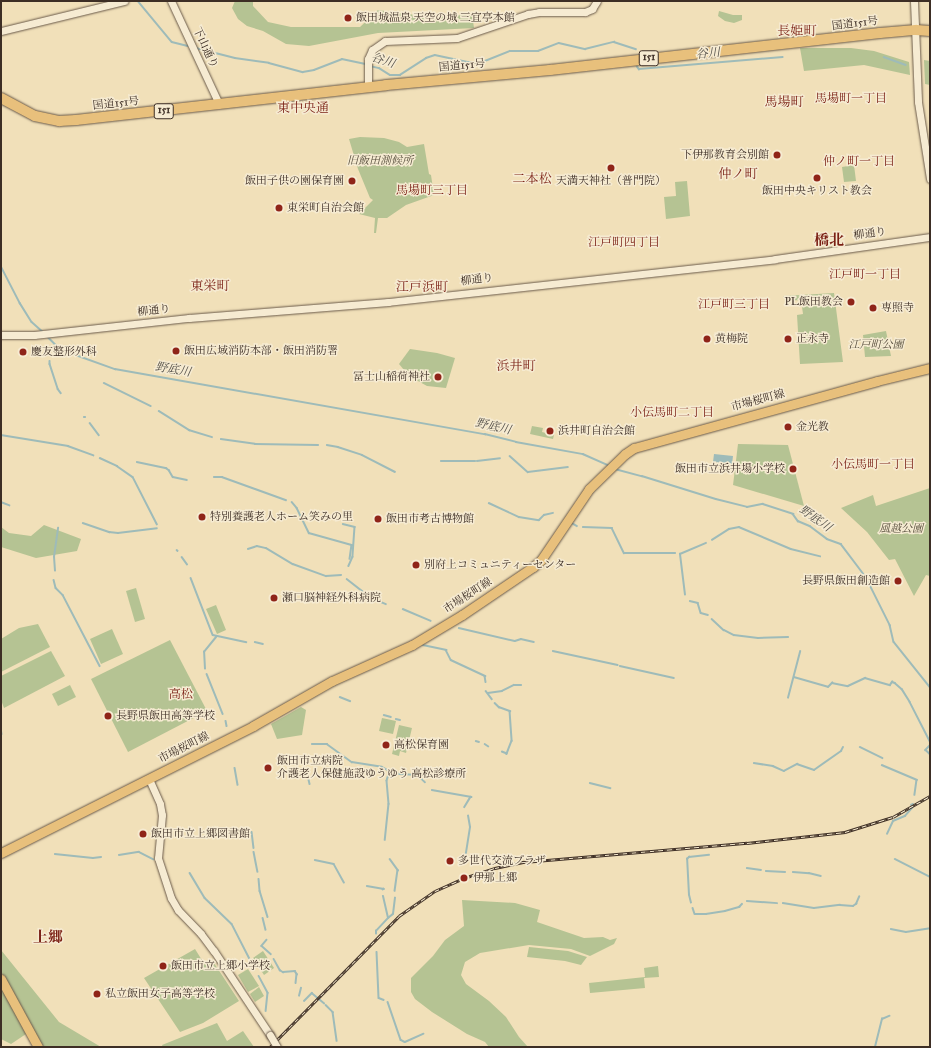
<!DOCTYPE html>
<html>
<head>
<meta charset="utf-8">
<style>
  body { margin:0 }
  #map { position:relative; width:931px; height:1048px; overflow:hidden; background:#f1e0b9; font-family:"IM FELL Great Primer","Noto Serif JP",serif }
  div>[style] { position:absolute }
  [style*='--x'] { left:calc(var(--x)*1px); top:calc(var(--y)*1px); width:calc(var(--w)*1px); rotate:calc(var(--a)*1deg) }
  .green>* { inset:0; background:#b5c393 }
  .water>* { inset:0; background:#9ebbb9 }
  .stream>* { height:1.5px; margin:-0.75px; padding:0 0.75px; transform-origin:0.75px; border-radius:0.75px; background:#9ebbb9 }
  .roads { filter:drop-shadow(0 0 1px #6a5a4a) drop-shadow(0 0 1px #6a5a4a) }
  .minor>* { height:7px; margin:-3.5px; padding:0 3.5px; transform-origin:3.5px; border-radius:3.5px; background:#f6ebd2 }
  .major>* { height:9px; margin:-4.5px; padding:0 4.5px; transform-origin:4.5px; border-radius:4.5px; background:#e8c07c }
  .highway>* { height:10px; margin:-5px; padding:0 5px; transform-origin:5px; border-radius:5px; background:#e8c07c }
  .rail>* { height:3px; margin-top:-1.5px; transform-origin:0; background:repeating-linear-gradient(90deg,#f6ebd2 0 4.5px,#3d2e25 0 9px); box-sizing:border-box; border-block:1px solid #3d2e25 }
  .bridges { filter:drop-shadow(0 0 1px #6a5a4a) drop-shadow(0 0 1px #6a5a4a) }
  .minor-bridge>* { height:7px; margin:-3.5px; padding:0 3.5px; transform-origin:3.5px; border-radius:3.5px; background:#f6ebd2 }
  .dots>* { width:11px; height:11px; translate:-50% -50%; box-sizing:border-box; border:2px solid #f6ebd2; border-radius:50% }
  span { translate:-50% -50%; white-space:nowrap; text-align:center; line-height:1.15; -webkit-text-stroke:3px #f6ebd2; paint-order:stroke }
  .shield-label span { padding:1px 3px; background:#f6ebd2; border:1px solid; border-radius:3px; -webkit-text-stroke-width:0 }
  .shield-label { font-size:10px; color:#3d2e25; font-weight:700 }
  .poi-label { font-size:11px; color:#3d2e25 }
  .left { translate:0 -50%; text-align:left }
  .right { translate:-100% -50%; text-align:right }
  .street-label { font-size:11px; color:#3d2e25 }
  .park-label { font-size:11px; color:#554c3b; font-style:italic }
  .water-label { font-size:12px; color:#55514a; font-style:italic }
  .neighbourhood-label { font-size:12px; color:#7a1f14 }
  .quarter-label { font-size:13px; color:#7a1f14 }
  .district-label { font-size:15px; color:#7a1f14; font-weight:700 }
  .frame { position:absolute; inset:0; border:2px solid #3d2e25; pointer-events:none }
</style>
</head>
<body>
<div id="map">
  <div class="green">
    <i style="clip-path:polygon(235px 1px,253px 1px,253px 6px,268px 22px,291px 27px,360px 27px,378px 10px,431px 17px,472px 14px,474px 28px,378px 33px,309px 46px,286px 44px,263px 31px,247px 26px,238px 19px,232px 8px)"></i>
    <i style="clip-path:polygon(719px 11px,733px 15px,742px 15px,742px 20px,734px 23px,725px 21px,718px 16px)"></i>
    <i style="clip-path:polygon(800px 48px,851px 48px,874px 51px,909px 62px,910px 75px,864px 65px,804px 71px)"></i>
    <i style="clip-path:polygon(924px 60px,930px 61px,930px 85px,925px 84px)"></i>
    <i style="clip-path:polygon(360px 137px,384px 138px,399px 142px,407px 147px,424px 144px,429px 174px,431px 175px,434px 195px,406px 205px,387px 218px,378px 218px,376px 233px,374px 233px,375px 218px,359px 214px,373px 200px,370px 198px,358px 169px,349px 139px)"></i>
    <i style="clip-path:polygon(854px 165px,856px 181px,844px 182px,842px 167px)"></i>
    <i style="clip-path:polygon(687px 181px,690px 216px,666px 219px,664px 197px,676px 196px,675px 182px)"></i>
    <i style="clip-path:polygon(834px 293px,843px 362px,800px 364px,797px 315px,803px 314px,801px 300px,786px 301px,783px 296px)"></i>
    <i style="clip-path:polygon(886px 331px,891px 356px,865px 357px,863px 335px)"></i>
    <i style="clip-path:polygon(410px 349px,437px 353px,455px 358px,446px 388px,427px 386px,409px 376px,399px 364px)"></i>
    <i style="clip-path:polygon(532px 426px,543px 428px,542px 432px,554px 435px,553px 439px,530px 434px)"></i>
    <i style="clip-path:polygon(738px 444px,788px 445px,804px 506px,733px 485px)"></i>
    <i style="clip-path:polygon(930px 488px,930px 576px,926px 575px,914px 596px,895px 559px,889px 560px,867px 532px,841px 508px,873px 495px,876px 506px)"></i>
    <i style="clip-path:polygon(44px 525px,81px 539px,77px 551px,36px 558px,1px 547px,1px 527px,9px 533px,31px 536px)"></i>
    <i style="clip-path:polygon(136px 588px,145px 619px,135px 622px,126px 591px)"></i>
    <i style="clip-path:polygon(216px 605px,226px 630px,217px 634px,206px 609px)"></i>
    <i style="clip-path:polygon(38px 624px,50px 647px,1px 672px,1px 639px,19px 628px)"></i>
    <i style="clip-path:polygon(112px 629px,123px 654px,101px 664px,90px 639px)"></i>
    <i style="clip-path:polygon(170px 640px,207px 711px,128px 752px,91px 679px)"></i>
    <i style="clip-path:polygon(51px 651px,65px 676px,4px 708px,1px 700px,1px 676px)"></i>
    <i style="clip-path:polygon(70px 685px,76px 697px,58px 706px,52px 694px)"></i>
    <i style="clip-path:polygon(301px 707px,306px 710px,302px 735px,277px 739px,271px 724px)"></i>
    <i style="clip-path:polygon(382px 718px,396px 721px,393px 734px,379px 731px)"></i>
    <i style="clip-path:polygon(399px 725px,412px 728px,406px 753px,400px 751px,399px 756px,392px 754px)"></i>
    <i style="clip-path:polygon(462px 900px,515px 903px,540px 910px,537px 922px,584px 938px,603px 937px,610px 940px,617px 938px,614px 944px,590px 956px,571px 949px,529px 945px,480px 953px,465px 962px,461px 975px,466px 984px,489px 1001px,506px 1017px,519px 1037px,528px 1047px,489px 1047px,485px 1042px,467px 1034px,432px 1012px,415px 999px,411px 992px,411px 978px,433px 956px,445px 940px,464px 926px)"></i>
    <i style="clip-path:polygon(529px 947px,568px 951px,587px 957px,581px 965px,565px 961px,527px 957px)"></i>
    <i style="clip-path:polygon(195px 949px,205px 965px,212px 960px,239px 1001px,203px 1023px,180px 1032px,144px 978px)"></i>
    <i style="clip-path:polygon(1px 950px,59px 1022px,101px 1047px,44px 1047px,32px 1030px,11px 1044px,1px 1039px)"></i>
    <i style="clip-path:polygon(263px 951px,274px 968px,264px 975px,253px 958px)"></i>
    <i style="clip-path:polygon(658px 966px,659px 977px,644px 978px,645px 988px,590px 993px,589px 983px,645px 977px,644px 968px)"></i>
    <i style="clip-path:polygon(248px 969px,259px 986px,248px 992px,238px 975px)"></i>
    <i style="clip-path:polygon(259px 987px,264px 996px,255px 1002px,250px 994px)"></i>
    <i style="clip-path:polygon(217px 1023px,227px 1041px,243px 1031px,254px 1047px,163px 1047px,162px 1045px)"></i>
  </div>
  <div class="water">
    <i style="clip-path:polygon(714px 454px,733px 456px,732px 464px,713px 462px)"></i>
  </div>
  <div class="stream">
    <i style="--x:138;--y:1;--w:53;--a:50.3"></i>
    <i style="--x:172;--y:42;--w:16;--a:14"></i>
    <i style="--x:196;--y:48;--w:40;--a:14.4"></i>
    <i style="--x:235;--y:58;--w:34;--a:8"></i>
    <i style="--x:269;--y:63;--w:35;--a:15"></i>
    <i style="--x:303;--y:72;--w:11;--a:-10"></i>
    <i style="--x:314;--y:70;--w:30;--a:-21"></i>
    <i style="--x:342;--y:59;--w:25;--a:12"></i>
    <i style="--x:884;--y:57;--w:23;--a:20"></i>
    <i style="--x:370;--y:66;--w:9;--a:13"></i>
    <i style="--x:379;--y:68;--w:13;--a:32"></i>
    <i style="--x:390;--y:75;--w:10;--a:0"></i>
    <i style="--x:400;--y:75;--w:31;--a:-33"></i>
    <i style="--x:426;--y:58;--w:9;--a:-18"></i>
    <i style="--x:435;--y:55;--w:33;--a:12"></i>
    <i style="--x:467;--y:62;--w:13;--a:4"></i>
    <i style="--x:480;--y:63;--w:32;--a:-22"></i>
    <i style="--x:510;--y:51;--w:28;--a:0"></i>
    <i style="--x:538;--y:51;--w:22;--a:-21"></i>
    <i style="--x:559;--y:43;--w:27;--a:13"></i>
    <i style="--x:585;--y:49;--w:30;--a:-14"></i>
    <i style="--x:614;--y:42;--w:23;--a:18"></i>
    <i style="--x:637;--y:66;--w:4;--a:56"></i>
    <i style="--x:639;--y:69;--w:144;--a:-4.8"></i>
    <i style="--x:1;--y:266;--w:42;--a:62.8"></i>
    <i style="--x:20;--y:303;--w:22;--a:58"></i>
    <i style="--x:32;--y:322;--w:15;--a:42"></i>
    <i style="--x:47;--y:336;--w:13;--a:45"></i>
    <i style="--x:56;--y:345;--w:19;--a:28"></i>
    <i style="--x:73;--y:354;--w:45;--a:19.7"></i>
    <i style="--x:115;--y:369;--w:376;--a:10"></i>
    <i style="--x:485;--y:434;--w:32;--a:14"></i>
    <i style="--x:516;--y:442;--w:68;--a:10.2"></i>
    <i style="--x:583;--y:454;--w:27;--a:24"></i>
    <i style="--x:50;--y:361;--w:3;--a:90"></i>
    <i style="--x:50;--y:364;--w:26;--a:72"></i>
    <i style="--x:58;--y:389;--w:5;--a:53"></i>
    <i style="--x:104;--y:383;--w:52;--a:26.1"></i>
    <i style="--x:159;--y:411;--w:36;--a:32"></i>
    <i style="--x:189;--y:430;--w:24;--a:17"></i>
    <i style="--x:84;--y:417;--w:1;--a:0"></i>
    <i style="--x:90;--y:423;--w:15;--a:53"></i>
    <i style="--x:1;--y:435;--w:68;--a:9.3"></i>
    <i style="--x:68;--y:446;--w:27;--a:20"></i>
    <i style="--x:221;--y:439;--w:34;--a:8"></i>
    <i style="--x:255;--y:444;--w:63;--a:0.9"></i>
    <i style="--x:327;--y:445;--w:11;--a:10"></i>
    <i style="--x:338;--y:447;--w:25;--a:18"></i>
    <i style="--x:362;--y:455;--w:37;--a:27"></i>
    <i style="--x:510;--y:456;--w:24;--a:42"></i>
    <i style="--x:528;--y:472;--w:40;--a:-7.1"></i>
    <i style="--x:100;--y:458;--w:19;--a:25"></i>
    <i style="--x:117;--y:466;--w:19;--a:35"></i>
    <i style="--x:133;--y:477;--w:53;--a:62.9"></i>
    <i style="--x:441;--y:461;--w:34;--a:0"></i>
    <i style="--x:477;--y:461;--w:23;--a:-7"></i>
    <i style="--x:137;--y:462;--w:30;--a:12"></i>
    <i style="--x:166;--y:468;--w:4;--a:34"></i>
    <i style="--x:169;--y:470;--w:8;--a:60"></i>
    <i style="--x:173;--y:477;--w:14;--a:12"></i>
    <i style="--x:615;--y:469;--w:28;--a:15"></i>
    <i style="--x:642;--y:476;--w:77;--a:17.3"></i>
    <i style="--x:716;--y:499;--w:32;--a:14"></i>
    <i style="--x:747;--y:507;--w:16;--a:-11"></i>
    <i style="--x:763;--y:504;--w:32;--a:18"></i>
    <i style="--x:793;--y:514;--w:9;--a:54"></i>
    <i style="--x:798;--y:521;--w:13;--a:23"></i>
    <i style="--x:810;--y:526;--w:21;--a:37"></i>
    <i style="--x:827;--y:539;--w:15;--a:20"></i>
    <i style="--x:841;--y:544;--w:41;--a:52.9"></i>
    <i style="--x:866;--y:577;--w:54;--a:63.4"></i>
    <i style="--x:890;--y:625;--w:17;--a:77"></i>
    <i style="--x:894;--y:642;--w:58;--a:51.3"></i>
    <i style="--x:214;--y:477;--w:8;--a:0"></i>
    <i style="--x:222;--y:477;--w:68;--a:19.8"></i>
    <i style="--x:1;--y:502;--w:9;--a:21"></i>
    <i style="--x:292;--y:502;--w:8;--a:50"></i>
    <i style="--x:297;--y:508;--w:28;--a:64"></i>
    <i style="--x:309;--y:533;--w:45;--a:15.6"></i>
    <i style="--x:352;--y:545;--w:14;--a:98"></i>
    <i style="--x:489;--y:503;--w:33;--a:25"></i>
    <i style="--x:519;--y:517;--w:20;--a:9"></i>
    <i style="--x:539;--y:520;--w:7;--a:-45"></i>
    <i style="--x:544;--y:515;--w:9;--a:-13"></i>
    <i style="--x:570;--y:522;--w:8;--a:30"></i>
    <i style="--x:83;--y:523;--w:28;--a:19"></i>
    <i style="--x:109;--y:532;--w:9;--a:6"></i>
    <i style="--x:118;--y:533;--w:39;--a:-7"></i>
    <i style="--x:343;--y:524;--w:12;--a:14"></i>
    <i style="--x:355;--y:527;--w:30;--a:94"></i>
    <i style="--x:353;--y:557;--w:10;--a:114"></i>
    <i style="--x:583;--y:527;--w:29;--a:2"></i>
    <i style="--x:612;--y:528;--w:28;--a:64"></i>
    <i style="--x:624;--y:553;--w:51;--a:0"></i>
    <i style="--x:712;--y:540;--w:20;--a:-33"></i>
    <i style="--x:729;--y:529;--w:10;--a:-11"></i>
    <i style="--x:739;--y:527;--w:56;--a:22.9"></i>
    <i style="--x:791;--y:549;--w:30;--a:14"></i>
    <i style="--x:248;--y:549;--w:9;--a:-18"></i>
    <i style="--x:257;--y:546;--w:9;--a:13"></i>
    <i style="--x:266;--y:548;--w:31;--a:31"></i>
    <i style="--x:293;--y:564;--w:35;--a:20"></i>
    <i style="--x:326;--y:576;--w:15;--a:-4"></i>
    <i style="--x:177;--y:550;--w:1;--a:45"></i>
    <i style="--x:182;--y:557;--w:9;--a:54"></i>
    <i style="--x:55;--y:571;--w:14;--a:-94"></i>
    <i style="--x:54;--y:557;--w:29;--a:-82"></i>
    <i style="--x:191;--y:578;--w:61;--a:68.9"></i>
    <i style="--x:213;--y:635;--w:34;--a:12"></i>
    <i style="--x:347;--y:579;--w:31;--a:38"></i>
    <i style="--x:371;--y:598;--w:16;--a:22"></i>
    <i style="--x:54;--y:580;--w:8;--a:76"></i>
    <i style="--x:56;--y:588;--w:10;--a:45"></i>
    <i style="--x:63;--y:595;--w:80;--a:62.5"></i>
    <i style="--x:685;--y:595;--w:41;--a:-97"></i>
    <i style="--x:680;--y:554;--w:28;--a:-23"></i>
    <i style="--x:690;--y:601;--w:8;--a:14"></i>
    <i style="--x:698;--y:603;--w:10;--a:73"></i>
    <i style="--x:701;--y:613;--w:7;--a:16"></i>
    <i style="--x:403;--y:609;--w:30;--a:23"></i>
    <i style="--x:712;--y:619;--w:16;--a:43"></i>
    <i style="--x:724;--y:630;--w:11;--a:27"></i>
    <i style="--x:734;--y:635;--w:24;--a:7"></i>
    <i style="--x:758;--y:638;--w:30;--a:-2"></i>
    <i style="--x:459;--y:628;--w:57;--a:13.1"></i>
    <i style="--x:515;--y:641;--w:6;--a:-18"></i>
    <i style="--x:521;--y:639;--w:13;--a:13"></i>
    <i style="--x:255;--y:642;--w:8;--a:14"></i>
    <i style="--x:423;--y:645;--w:24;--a:12"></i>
    <i style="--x:446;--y:650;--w:11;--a:63"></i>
    <i style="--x:451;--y:660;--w:38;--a:25"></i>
    <i style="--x:485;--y:676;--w:6;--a:81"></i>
    <i style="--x:553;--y:651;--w:66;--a:12.2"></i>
    <i style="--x:620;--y:666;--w:55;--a:12.5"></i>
    <i style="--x:205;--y:669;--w:17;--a:-93"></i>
    <i style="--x:204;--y:652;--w:19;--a:-51"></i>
    <i style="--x:207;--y:674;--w:43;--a:68.2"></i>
    <i style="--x:794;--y:677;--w:35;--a:16"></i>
    <i style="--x:828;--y:687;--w:6;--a:-45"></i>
    <i style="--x:832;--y:683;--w:16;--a:11"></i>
    <i style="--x:848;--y:686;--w:19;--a:-25"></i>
    <i style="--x:865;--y:678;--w:26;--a:16"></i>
    <i style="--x:890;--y:685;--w:4;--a:-56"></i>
    <i style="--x:892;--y:682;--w:3;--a:18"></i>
    <i style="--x:895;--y:683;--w:9;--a:41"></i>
    <i style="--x:902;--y:689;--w:15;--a:58"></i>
    <i style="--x:910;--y:702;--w:44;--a:62.9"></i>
    <i style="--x:486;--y:691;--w:10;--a:53"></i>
    <i style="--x:488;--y:693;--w:14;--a:-8"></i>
    <i style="--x:502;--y:691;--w:13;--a:-27"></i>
    <i style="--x:514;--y:685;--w:7;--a:0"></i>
    <i style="--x:340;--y:697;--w:11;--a:22"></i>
    <i style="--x:788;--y:698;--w:48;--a:-75.4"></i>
    <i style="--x:495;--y:703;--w:6;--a:45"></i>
    <i style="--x:499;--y:707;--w:12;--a:20"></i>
    <i style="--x:510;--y:711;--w:30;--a:86"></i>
    <i style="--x:512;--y:741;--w:14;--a:111"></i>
    <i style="--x:507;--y:754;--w:5;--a:-158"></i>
    <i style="--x:384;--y:715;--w:7;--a:16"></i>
    <i style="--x:396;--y:719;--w:4;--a:14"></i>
    <i style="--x:226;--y:721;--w:5;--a:79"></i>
    <i style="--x:1;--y:728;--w:6;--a:81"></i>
    <i style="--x:476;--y:741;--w:3;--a:18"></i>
    <i style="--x:312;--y:744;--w:15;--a:0"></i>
    <i style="--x:327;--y:744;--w:31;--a:36"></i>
    <i style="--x:352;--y:762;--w:30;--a:9"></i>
    <i style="--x:382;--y:767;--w:9;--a:27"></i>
    <i style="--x:390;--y:771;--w:10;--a:107"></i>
    <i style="--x:387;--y:781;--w:23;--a:85"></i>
    <i style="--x:389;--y:804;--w:36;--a:96"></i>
    <i style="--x:485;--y:744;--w:4;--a:34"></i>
    <i style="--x:930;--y:746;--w:6;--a:135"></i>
    <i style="--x:926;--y:750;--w:6;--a:45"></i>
    <i style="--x:860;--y:747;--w:25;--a:26"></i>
    <i style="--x:754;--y:763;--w:19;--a:9"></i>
    <i style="--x:773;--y:766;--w:12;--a:24"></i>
    <i style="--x:784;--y:771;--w:15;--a:-28"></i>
    <i style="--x:797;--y:764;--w:18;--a:19"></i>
    <i style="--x:814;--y:770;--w:33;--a:-35"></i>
    <i style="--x:841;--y:751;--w:4;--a:-63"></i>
    <i style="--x:882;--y:765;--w:38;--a:23"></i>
    <i style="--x:917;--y:780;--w:15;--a:98"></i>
    <i style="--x:235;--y:768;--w:17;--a:80"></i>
    <i style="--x:390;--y:771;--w:10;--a:17"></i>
    <i style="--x:400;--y:774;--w:18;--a:3"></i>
    <i style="--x:418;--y:775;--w:10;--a:45"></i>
    <i style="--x:309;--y:780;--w:4;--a:76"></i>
    <i style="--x:590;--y:783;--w:21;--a:14"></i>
    <i style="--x:432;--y:790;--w:40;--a:10"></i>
    <i style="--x:471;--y:797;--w:12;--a:121"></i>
    <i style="--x:911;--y:805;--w:2;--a:-27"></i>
    <i style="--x:252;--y:832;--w:16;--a:83"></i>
    <i style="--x:887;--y:834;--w:14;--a:-65"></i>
    <i style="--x:893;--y:821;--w:13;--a:-23"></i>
    <i style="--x:905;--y:816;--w:11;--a:-49"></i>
    <i style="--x:254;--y:852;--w:20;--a:79"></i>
    <i style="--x:55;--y:854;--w:38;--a:6"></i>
    <i style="--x:93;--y:858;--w:8;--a:-7"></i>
    <i style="--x:119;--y:855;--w:20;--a:-9"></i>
    <i style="--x:139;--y:852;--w:16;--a:27"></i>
    <i style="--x:390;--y:859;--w:14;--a:54"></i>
    <i style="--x:398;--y:870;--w:21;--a:98"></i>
    <i style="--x:465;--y:859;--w:32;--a:-81"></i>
    <i style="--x:470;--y:827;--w:11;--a:-100"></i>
    <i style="--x:895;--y:859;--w:38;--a:27"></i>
    <i style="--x:315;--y:860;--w:19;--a:12"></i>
    <i style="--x:334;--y:864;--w:21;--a:61"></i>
    <i style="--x:747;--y:868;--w:14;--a:8"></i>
    <i style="--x:766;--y:871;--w:19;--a:3"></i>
    <i style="--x:793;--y:872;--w:16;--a:4"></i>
    <i style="--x:809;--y:873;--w:12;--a:14"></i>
    <i style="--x:190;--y:873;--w:29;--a:59"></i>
    <i style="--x:205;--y:898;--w:37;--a:44"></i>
    <i style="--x:232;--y:924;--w:44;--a:62.9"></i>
    <i style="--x:259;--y:879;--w:12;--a:85"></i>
    <i style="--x:260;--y:891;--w:27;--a:73"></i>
    <i style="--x:367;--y:886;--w:17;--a:10"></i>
    <i style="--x:384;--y:889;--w:1;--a:135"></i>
    <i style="--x:747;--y:901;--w:30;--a:4"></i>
    <i style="--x:691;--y:903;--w:8;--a:-104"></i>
    <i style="--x:689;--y:895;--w:36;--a:-93"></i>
    <i style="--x:687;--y:859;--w:3;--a:-45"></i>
    <i style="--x:689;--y:857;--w:20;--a:-6"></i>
    <i style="--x:783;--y:903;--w:31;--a:9"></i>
    <i style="--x:814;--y:908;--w:26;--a:-7"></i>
    <i style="--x:840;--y:905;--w:13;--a:4"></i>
    <i style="--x:853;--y:906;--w:4;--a:-34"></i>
    <i style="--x:856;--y:904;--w:8;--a:-67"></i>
    <i style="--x:693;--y:908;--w:6;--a:72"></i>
    <i style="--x:695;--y:914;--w:11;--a:0"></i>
    <i style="--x:706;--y:914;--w:19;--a:-9"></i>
    <i style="--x:725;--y:911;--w:15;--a:-16"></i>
    <i style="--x:739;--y:907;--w:4;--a:-45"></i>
    <i style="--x:263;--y:918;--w:12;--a:76"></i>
    <i style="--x:388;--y:918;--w:6;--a:-39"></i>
    <i style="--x:393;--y:914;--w:16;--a:-83"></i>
    <i style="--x:891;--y:929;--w:15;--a:11"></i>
    <i style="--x:906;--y:932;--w:24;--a:-9"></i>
    <i style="--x:376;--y:934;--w:3;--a:-90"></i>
    <i style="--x:376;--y:931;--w:18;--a:-47"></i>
    <i style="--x:388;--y:918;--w:22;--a:-103"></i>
    <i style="--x:267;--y:940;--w:8;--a:130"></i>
    <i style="--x:262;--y:946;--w:12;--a:42"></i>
    <i style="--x:377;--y:952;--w:46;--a:87.5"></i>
    <i style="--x:379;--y:998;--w:5;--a:22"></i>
    <i style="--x:274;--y:959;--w:13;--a:61"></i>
    <i style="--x:280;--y:970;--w:4;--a:34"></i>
    <i style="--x:283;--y:972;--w:12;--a:-5"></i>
    <i style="--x:295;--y:971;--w:4;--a:56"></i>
    <i style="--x:297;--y:974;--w:9;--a:96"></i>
    <i style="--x:259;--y:976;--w:19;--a:62"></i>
    <i style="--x:268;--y:993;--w:18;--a:96"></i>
    <i style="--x:299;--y:996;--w:8;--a:-76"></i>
    <i style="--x:304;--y:1001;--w:11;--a:-45"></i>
    <i style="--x:312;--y:993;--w:16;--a:40"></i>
    <i style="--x:388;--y:1002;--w:40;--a:71.1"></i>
    <i style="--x:401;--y:1040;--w:4;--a:27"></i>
    <i style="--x:405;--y:1042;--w:20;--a:-24"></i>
    <i style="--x:326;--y:1005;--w:10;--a:45"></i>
    <i style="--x:333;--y:1012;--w:29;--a:82"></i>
    <i style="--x:875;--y:1047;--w:29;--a:-76"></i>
    <i style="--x:882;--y:1019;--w:8;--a:-23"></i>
  </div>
  <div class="roads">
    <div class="minor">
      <i style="--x:171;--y:1;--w:114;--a:65"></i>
      <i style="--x:914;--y:1;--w:101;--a:87.7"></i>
      <i style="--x:918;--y:102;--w:78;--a:81.1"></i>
      <i style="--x:1;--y:31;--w:127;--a:-13.7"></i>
      <i style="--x:368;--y:88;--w:29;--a:-90"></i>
      <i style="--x:368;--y:59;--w:10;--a:-66"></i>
      <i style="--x:372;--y:50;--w:16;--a:-35"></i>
      <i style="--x:385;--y:41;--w:72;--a:-2.4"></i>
      <i style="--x:457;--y:38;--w:75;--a:-18.7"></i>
      <i style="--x:528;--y:14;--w:11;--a:-10"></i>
      <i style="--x:539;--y:12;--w:46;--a:0"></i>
      <i style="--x:585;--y:12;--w:8;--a:-23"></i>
      <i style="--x:592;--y:9;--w:9;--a:-58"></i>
      <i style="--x:1;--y:335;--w:33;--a:0"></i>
      <i style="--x:34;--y:335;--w:156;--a:-6.3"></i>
      <i style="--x:189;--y:318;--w:200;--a:-4.6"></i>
      <i style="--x:388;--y:302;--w:389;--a:-6.3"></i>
      <i style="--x:775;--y:259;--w:157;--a:-8.1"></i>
      <i style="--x:149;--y:779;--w:27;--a:66"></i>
      <i style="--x:160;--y:804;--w:11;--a:80"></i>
      <i style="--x:162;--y:815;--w:43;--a:95.3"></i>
      <i style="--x:158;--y:858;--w:42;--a:72"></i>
      <i style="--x:171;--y:898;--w:14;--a:60"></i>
      <i style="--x:178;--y:910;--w:33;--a:46"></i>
      <i style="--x:201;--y:934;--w:21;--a:53"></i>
      <i style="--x:214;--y:951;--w:101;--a:56.3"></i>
    </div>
    <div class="major">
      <i style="--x:1;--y:853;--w:282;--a:-26.7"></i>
      <i style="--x:253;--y:726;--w:91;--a:-29.7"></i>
      <i style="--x:332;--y:681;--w:88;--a:-24.2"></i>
      <i style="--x:412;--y:645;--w:58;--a:-31"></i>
      <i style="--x:462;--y:615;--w:86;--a:-34.1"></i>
      <i style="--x:533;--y:567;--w:11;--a:-41"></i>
      <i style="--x:541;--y:560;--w:86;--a:-55.9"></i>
      <i style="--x:589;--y:489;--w:50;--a:-44.2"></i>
      <i style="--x:625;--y:454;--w:11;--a:-34"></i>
      <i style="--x:634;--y:448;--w:252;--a:-15.4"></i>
      <i style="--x:877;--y:381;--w:55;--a:-13.8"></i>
      <i style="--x:1;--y:979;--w:77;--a:61.4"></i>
    </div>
    <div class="highway">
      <i style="--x:1;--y:98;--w:38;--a:28"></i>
      <i style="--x:35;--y:116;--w:25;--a:12"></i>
      <i style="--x:59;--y:121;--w:17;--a:-3"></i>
      <i style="--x:76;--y:120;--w:312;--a:-6.4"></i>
      <i style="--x:386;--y:85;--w:165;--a:-5.2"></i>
      <i style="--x:550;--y:70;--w:332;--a:-6.4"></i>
      <i style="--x:880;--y:33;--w:36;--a:-5"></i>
      <i style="--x:916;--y:30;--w:14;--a:4"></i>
    </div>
  </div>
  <div class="rail">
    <i style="--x:270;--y:1047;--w:184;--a:-45.4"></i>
    <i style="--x:399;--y:916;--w:44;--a:-34.8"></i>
    <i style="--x:435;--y:891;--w:32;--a:-24"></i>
    <i style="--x:464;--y:878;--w:33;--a:-18"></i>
    <i style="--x:495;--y:868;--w:30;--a:-12"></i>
    <i style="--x:524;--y:862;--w:224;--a:-4.9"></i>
    <i style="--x:747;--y:843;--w:99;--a:-6.4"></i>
    <i style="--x:845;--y:832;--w:50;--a:-17.4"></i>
    <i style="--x:893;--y:817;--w:43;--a:-29.6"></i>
  </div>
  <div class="bridges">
    <div class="minor-bridge">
      <i style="--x:270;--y:1035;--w:14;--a:60"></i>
    </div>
  </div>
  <div class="dots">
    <i style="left:348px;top:18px;background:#8f2418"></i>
    <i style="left:777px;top:155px;background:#8f2418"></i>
    <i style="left:611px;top:168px;background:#8f2418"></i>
    <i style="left:817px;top:178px;background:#8f2418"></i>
    <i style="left:352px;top:181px;background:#8f2418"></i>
    <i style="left:279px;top:208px;background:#8f2418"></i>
    <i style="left:851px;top:302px;background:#8f2418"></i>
    <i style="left:873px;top:308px;background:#8f2418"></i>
    <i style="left:707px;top:339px;background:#8f2418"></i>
    <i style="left:788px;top:339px;background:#8f2418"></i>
    <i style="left:176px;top:351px;background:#8f2418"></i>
    <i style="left:23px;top:352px;background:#8f2418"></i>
    <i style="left:438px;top:377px;background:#8f2418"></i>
    <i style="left:788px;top:427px;background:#8f2418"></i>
    <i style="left:550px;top:431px;background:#8f2418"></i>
    <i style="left:793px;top:469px;background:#8f2418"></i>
    <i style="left:202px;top:517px;background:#8f2418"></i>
    <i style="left:378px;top:519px;background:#8f2418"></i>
    <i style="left:416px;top:565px;background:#8f2418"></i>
    <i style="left:898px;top:581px;background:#8f2418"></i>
    <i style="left:274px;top:598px;background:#8f2418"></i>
    <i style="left:108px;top:716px;background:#8f2418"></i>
    <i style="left:386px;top:745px;background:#8f2418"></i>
    <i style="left:268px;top:768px;background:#8f2418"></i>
    <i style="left:143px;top:834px;background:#8f2418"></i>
    <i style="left:450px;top:861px;background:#8f2418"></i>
    <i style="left:464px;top:878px;background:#8f2418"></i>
    <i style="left:163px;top:966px;background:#8f2418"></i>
    <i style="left:97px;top:994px;background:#8f2418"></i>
  </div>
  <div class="shield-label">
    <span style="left:649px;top:58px">151</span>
    <span style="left:164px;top:111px">151</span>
  </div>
  <div class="poi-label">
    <span class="left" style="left:356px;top:18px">飯田城温泉 天空の城 三宜亭本館</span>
    <span class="right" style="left:769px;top:155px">下伊那教育会別館</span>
    <span class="right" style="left:344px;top:181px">飯田子供の園保育園</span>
    <span style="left:611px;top:181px">天満天神社（普門院）</span>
    <span style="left:817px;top:191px">飯田中央キリスト教会</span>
    <span class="left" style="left:287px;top:208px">東栄町自治会館</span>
    <span class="right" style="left:843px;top:302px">PL飯田教会</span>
    <span class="left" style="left:881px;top:308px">専照寺</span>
    <span class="left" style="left:715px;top:339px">黄梅院</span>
    <span class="left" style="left:796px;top:339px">正永寺</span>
    <span class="left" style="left:184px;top:351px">飯田広域消防本部・飯田消防署</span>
    <span class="left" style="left:31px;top:352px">慶友整形外科</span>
    <span class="right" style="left:430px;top:377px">冨士山稲荷神社</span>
    <span class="left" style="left:796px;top:427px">金光教</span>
    <span class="left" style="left:558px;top:431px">浜井町自治会館</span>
    <span class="right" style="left:785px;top:469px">飯田市立浜井場小学校</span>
    <span class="left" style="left:210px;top:517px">特別養護老人ホーム笑みの里</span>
    <span class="left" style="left:386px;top:519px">飯田市考古博物館</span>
    <span class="left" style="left:424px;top:565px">別府上コミュニティーセンター</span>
    <span class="right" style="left:890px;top:581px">長野県飯田創造館</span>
    <span class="left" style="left:282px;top:598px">瀬口脳神経外科病院</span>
    <span class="left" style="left:116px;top:716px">長野県飯田高等学校</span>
    <span class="left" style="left:394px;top:745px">高松保育園</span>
    <span class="left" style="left:277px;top:768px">飯田市立病院<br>介護老人保健施設ゆうゆう 高松診療所</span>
    <span class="left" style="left:151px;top:834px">飯田市立上郷図書館</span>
    <span class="left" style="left:458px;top:861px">多世代交流プラザ</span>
    <span class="left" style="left:473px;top:878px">伊那上郷</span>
    <span class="left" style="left:171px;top:966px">飯田市立上郷小学校</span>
    <span class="left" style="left:105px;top:994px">私立飯田女子高等学校</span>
  </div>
  <div class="street-label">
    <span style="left:855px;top:24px;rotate:-7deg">国道151号</span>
    <span style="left:205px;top:48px;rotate:65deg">下山通り</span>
    <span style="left:462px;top:66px;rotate:-5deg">国道151号</span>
    <span style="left:116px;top:104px;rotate:-6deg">国道151号</span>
    <span style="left:870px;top:234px;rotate:-8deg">柳通り</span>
    <span style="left:477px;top:280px;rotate:-7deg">柳通り</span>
    <span style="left:154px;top:311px;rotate:-6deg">柳通り</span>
    <span style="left:758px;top:401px;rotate:-15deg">市場桜町線</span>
    <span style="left:468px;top:596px;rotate:-33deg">市場桜町線</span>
    <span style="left:184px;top:748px;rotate:-27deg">市場桜町線</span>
  </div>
  <div class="park-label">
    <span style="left:380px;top:161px">旧飯田測候所</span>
    <span style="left:876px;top:345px">江戸町公園</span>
    <span style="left:901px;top:529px">風越公園</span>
  </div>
  <div class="water-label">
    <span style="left:708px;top:54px;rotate:-5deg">谷川</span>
    <span style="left:383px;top:61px;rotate:18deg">谷川</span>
    <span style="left:173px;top:370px;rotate:10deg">野底川</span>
    <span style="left:493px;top:427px;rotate:13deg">野底川</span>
    <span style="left:815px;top:519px;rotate:35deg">野底川</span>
  </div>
  <div class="neighbourhood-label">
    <span style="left:851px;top:99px">馬場町一丁目</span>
    <span style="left:859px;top:162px">仲ノ町一丁目</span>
    <span style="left:432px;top:191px">馬場町三丁目</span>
    <span style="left:624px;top:243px">江戸町四丁目</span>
    <span style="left:865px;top:275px">江戸町一丁目</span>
    <span style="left:734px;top:305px">江戸町三丁目</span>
    <span style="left:672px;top:413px">小伝馬町二丁目</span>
    <span style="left:873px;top:465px">小伝馬町一丁目</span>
    <span style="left:181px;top:695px">高松</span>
  </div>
  <div class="quarter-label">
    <span style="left:797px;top:31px">長姫町</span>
    <span style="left:784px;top:102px">馬場町</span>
    <span style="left:303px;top:108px">東中央通</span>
    <span style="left:738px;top:174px">仲ノ町</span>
    <span style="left:532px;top:179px">二本松</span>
    <span style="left:210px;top:286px">東栄町</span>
    <span style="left:422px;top:287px">江戸浜町</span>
    <span style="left:516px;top:366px">浜井町</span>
  </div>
  <div class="district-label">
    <span style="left:829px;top:241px">橋北</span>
    <span style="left:48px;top:938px">上郷</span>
  </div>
  <div class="frame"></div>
</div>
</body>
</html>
